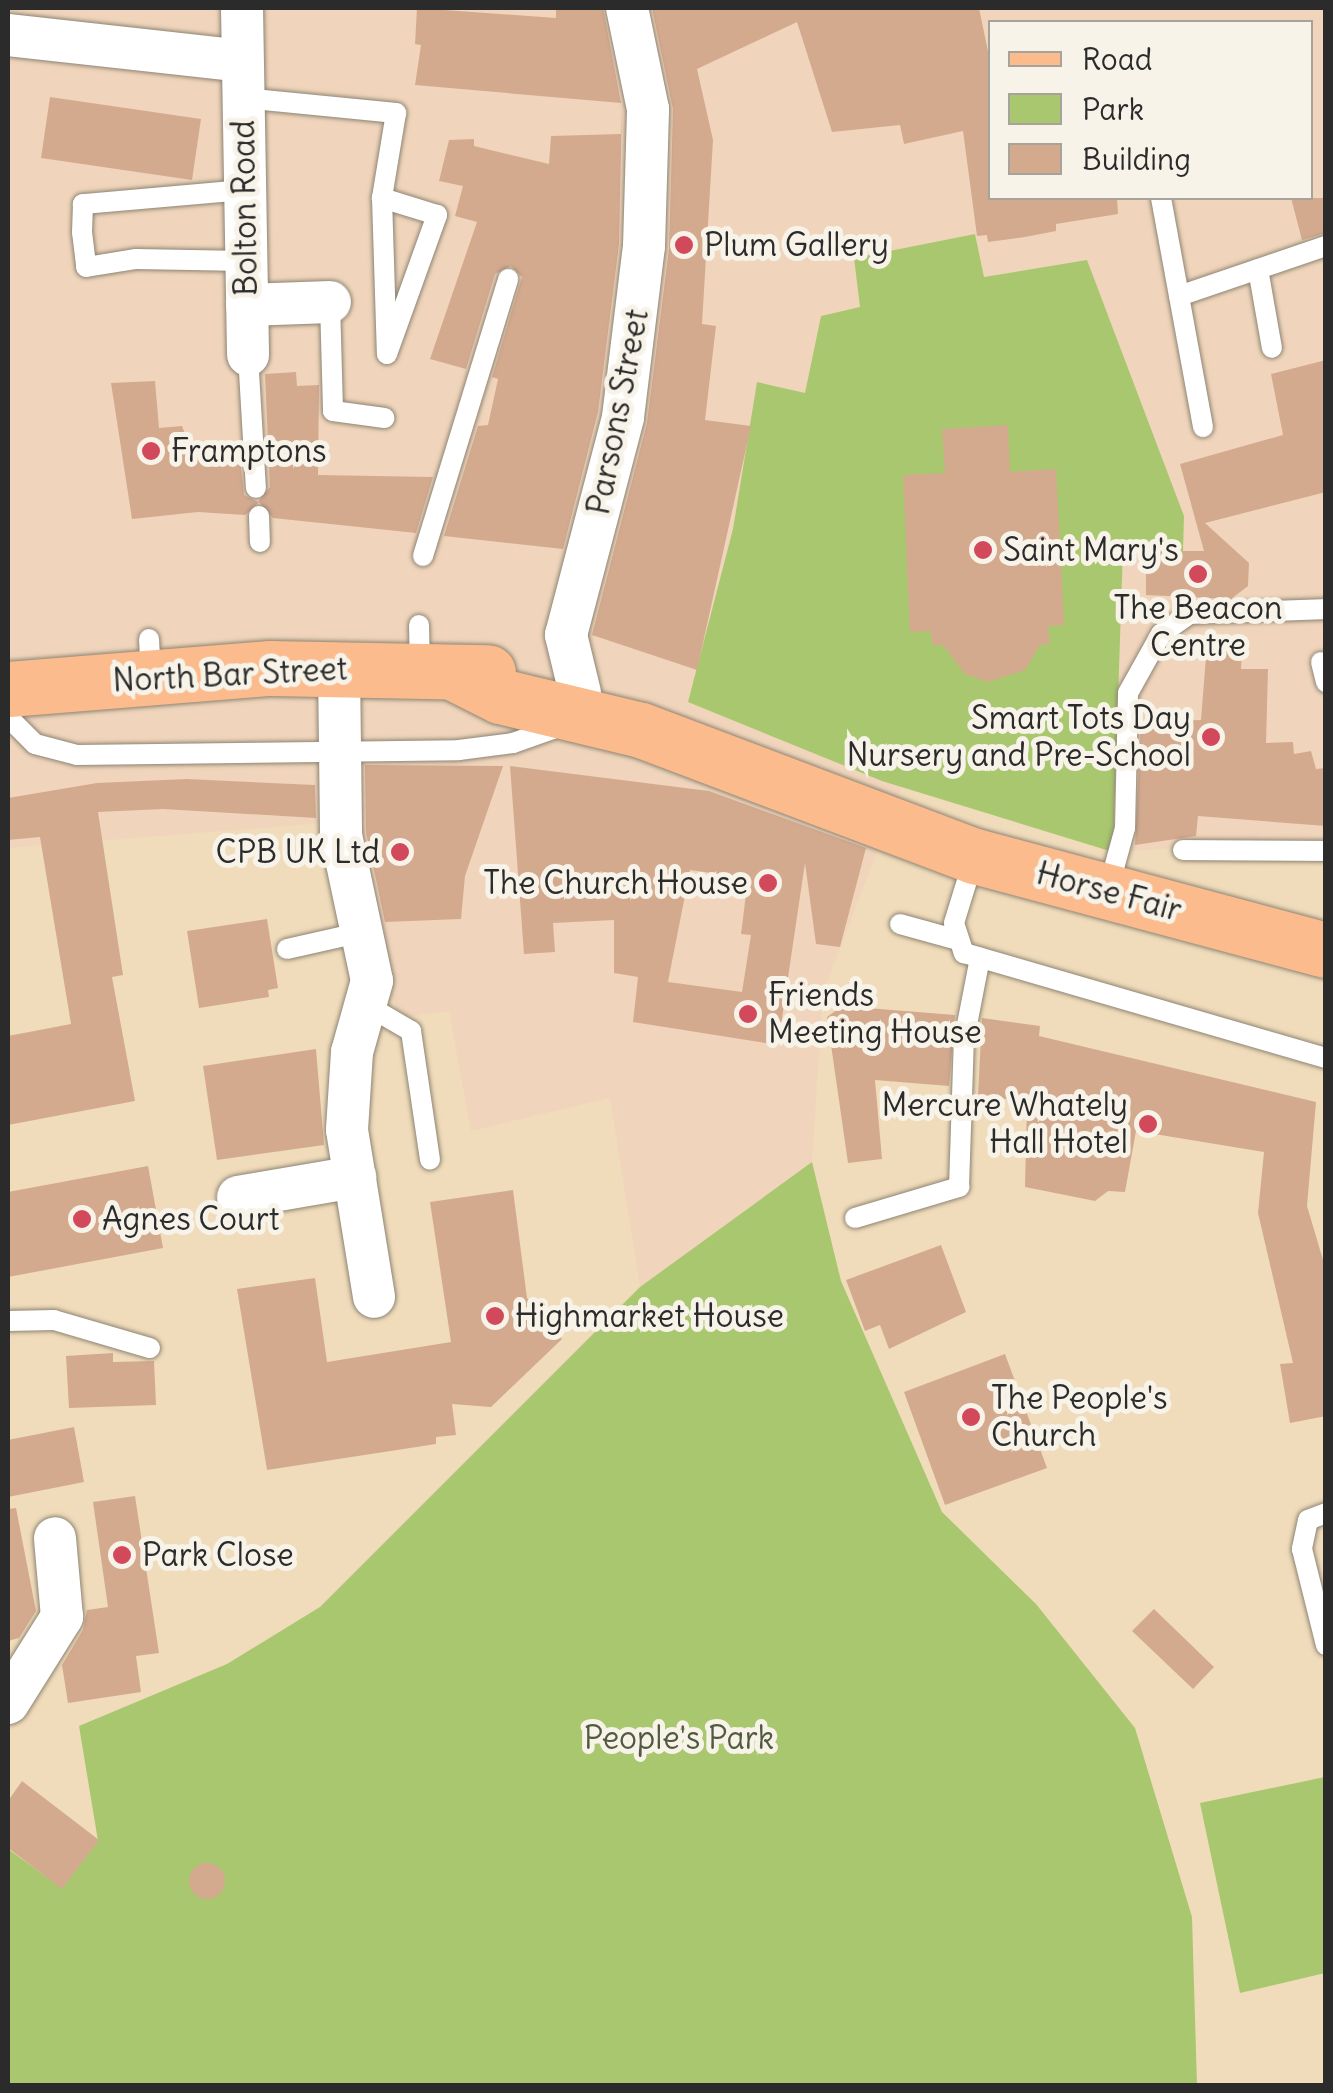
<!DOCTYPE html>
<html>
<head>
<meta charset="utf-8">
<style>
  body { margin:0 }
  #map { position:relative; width:1333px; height:2093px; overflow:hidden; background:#f0dcbb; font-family:Delius,sans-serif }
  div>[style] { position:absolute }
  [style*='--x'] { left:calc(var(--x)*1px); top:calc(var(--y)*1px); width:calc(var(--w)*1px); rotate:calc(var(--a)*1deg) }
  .built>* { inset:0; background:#f0d5bc }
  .green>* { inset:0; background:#a8c76e }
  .building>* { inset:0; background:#d4aa8f }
  .round { border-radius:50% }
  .roads { filter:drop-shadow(0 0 2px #8e8473) drop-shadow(0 0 2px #8e8473) }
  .lane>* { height:20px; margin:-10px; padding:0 10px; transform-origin:10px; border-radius:10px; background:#fff }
  .street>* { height:42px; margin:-21px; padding:0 21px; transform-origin:21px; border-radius:21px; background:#fff }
  .primary>* { height:55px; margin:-27.5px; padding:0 27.5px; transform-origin:27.5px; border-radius:27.5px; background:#fbbb8d }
  .dots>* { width:28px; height:28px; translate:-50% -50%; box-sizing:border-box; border:5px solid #f7f3e8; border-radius:50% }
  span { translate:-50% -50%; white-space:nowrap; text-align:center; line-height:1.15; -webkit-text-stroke:10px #f7f3e8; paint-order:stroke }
  .street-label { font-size:32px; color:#2b2b2b }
  .poi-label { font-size:32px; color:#2b2b2b }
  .left { translate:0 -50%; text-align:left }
  .right { translate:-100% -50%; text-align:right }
  .park-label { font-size:32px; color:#505a3f }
  .frame { position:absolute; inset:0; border:10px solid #2b2b2b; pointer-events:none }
  .legend { position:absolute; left:988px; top:20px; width:325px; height:180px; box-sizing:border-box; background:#f7f3e8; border:2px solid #a5a39c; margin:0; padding:12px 18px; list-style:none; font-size:30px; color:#2b2b2b }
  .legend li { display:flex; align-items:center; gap:20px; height:50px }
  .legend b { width:50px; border:2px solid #a5a39c }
</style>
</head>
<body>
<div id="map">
  <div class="built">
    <i style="clip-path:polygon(evenodd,8px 8px,1325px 8px,1325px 839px,1113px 852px,1123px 548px,1184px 516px,1087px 261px,984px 277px,974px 234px,854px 258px,860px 307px,821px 316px,805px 394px,757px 382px,733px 529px,688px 702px,902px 787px,823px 993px,812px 1162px,640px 1287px,610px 1098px,471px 1131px,449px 1011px,400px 1018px,326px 823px,8px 848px,8px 8px,991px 22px,1310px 22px,1310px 198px,991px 198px,991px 22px)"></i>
  </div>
  <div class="green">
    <i style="clip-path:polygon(975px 234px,984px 277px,1087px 260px,1184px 516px,1183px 551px,1123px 548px,1113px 852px,882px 781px,688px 702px,733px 529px,757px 382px,805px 393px,821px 316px,860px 307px,854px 258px)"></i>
    <i style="clip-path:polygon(812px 1162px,841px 1281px,942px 1512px,1036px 1604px,1135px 1728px,1192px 1917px,1197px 2085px,8px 2085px,8px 1849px,62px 1888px,98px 1841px,79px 1726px,227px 1664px,320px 1607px,640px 1287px)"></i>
    <i style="clip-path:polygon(1325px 1777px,1325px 1973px,1240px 1993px,1200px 1803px)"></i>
  </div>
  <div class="building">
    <i style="clip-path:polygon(417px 8px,556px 18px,556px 8px,603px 8px,621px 103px,415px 85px,421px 45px,415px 44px)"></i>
    <i style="clip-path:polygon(652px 8px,979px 8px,990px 61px,990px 198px,1117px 198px,1118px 214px,1056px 224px,1056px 231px,1025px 237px,988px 242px,987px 235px,977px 236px,963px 131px,904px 144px,900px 125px,832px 132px,797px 22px,697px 69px,713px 140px,702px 324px,716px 326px,705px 420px,751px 426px,697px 670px,592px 635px,647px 423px,669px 249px,673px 109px)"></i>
    <i style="clip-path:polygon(50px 97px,201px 119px,192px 180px,41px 158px)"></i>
    <i style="clip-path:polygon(622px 105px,619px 244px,598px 412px,563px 549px,444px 536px,478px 426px,488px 425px,498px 379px,492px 377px,522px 277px,511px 266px,495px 274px,466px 369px,430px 359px,477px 222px,455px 216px,463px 186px,439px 181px,449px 140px,474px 139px,474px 146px,549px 164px,551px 136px,621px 134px)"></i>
    <i style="clip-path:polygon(1291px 198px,1326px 198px,1326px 233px,1302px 240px)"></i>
    <i style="clip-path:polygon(1326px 360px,1326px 492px,1205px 523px,1249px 563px,1248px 586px,1231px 599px,1146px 595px,1146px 551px,1204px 551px,1180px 464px,1283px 435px,1271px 374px)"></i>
    <i style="clip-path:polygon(296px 372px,297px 386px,319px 385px,318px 475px,433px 477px,416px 533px,273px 518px,259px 502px,245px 515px,198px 512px,132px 519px,111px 383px,155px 381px,159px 428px,182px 426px,194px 458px,240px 459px,244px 495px,258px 502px,270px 487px,265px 374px)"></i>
    <i style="clip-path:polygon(1008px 425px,1010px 472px,1056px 469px,1064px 625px,1048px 626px,1050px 644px,1040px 645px,1025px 670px,988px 682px,965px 674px,943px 645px,932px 645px,931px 631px,910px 632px,903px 475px,945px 473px,942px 429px)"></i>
    <i style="clip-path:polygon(1207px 644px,1242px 645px,1241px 669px,1268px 669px,1266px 743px,1293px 742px,1294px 754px,1311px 751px,1316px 769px,1326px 768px,1326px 826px,1198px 816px,1196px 836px,1135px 845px,1141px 722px,1201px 720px)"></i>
    <i style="clip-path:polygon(365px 765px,503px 766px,465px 876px,461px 919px,385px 922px,366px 832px)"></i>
    <i style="clip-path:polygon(evenodd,510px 766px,709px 791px,866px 848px,840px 947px,816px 944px,805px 863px,778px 1045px,633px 1022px,638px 977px,614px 973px,614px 920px,553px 923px,555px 952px,524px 954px,510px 766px,690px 870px,748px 878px,741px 934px,751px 935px,742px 992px,668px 982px,690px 870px)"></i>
    <i style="clip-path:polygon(187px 779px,315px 785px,316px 818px,163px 809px,98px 812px,123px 975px,112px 977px,135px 1101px,8px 1125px,8px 1036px,71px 1024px,40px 837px,8px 840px,8px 798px,97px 783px)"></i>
    <i style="clip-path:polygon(267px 919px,278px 988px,268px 990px,269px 997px,199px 1008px,187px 931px)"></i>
    <i style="clip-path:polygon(842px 1006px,955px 1015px,949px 1086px,875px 1080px,882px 1159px,848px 1163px,827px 1017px)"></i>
    <i style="clip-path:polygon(982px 1018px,1040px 1026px,1039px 1036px,1316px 1102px,1307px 1206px,1326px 1270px,1326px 1416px,1290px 1423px,1280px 1364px,1293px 1363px,1258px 1213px,1264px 1152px,1136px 1131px,1125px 1192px,1108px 1191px,1095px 1201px,1025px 1187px,1027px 1102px,978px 1095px)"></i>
    <i style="clip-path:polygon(316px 1049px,324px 1145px,217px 1160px,203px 1066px)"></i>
    <i style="clip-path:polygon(148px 1166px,163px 1248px,8px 1277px,8px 1192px)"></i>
    <i style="clip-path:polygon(513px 1190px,527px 1298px,562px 1339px,491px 1407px,452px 1404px,456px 1435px,436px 1437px,436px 1444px,267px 1470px,237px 1289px,315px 1278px,327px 1362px,451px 1342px,430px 1202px)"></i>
    <i style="clip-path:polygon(941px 1245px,966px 1312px,889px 1349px,880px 1325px,865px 1331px,846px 1280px)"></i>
    <i style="clip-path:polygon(113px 1353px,113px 1362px,154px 1361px,156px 1405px,69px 1408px,66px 1356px)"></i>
    <i style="clip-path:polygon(1005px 1354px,1047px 1468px,945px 1505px,904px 1392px)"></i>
    <i style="clip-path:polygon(74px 1427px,84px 1482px,8px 1497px,8px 1440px)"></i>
    <i style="clip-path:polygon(135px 1496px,159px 1653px,136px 1656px,141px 1692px,68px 1703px,62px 1665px,83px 1630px,87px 1610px,108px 1607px,93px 1502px)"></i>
    <i style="clip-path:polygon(16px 1508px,36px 1611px,19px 1638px,8px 1641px,8px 1509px)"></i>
    <i style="clip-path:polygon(1154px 1609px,1214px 1667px,1193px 1689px,1132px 1631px)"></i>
    <i style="clip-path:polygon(22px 1781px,99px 1840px,62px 1889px,8px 1848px,8px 1801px)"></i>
    <i class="round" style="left:189px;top:1863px;width:36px;height:36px"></i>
  </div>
  <div class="roads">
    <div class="lane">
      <i style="--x:243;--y:98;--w:154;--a:5.6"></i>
      <i style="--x:396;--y:113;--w:86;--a:99.4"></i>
      <i style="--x:382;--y:198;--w:156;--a:88.2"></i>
      <i style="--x:387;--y:354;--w:148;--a:-70.2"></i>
      <i style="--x:437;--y:215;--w:58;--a:-162.8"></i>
      <i style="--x:244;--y:190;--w:162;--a:175"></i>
      <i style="--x:83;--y:204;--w:28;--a:92"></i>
      <i style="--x:82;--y:232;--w:35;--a:83"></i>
      <i style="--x:86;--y:267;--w:51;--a:-9.1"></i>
      <i style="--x:136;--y:259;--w:109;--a:1.1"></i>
      <i style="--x:1161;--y:198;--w:233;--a:79.6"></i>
      <i style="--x:1258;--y:269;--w:80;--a:80"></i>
      <i style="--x:1179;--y:296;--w:155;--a:-18.8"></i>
      <i style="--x:330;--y:302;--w:109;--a:88.4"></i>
      <i style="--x:333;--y:411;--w:52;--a:7.7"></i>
      <i style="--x:248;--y:355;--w:133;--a:86.6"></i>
      <i style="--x:259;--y:516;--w:26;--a:88"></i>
      <i style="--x:423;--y:556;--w:290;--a:-72.9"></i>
      <i style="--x:419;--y:625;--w:43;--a:88.7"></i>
      <i style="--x:149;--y:639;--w:37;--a:87"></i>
      <i style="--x:1321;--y:662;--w:21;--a:76"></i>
      <i style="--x:8;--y:717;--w:38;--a:45"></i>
      <i style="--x:35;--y:744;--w:43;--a:14.7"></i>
      <i style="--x:77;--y:755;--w:382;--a:-0.7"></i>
      <i style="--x:459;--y:750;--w:54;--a:-7.4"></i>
      <i style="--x:513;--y:743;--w:57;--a:-19.4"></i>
      <i style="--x:1183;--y:850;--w:143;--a:0.4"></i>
      <i style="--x:974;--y:858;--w:68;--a:107.1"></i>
      <i style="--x:954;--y:923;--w:32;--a:72"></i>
      <i style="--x:964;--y:953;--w:377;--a:16.2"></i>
      <i style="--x:1108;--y:890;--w:64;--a:-74.7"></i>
      <i style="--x:1125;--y:828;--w:135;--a:-88.7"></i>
      <i style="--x:1128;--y:693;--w:68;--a:-60.8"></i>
      <i style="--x:1161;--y:634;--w:35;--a:-35"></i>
      <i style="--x:1190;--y:614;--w:136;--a:-2.1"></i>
      <i style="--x:900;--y:924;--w:56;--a:15.5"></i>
      <i style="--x:287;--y:949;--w:73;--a:-12.7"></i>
      <i style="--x:368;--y:1006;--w:50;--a:30.2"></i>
      <i style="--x:411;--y:1031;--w:130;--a:81.6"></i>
      <i style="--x:855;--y:1218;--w:109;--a:-16.6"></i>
      <i style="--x:959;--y:1187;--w:147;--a:-88.1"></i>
      <i style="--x:964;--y:1040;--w:84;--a:-79"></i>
      <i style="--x:8;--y:1321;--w:46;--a:-1.2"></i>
      <i style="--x:54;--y:1320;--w:100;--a:16.3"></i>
      <i style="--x:1326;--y:1513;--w:19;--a:159"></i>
      <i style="--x:1308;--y:1520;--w:30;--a:102"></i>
      <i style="--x:1302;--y:1549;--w:99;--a:76"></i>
    </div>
    <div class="street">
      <i style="--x:242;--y:8;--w:347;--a:89"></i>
      <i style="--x:8;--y:35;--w:235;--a:6.3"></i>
      <i style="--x:247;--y:305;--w:83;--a:-2.1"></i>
      <i style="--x:339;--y:667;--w:168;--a:89.3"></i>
      <i style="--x:341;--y:835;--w:149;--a:78"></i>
      <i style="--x:372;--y:981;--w:74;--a:105.7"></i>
      <i style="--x:352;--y:1052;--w:78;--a:93.7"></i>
      <i style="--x:347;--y:1130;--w:169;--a:80.8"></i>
      <i style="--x:580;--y:693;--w:60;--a:-103.6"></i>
      <i style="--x:566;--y:635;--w:225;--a:-75.3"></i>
      <i style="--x:623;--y:417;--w:172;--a:-83"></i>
      <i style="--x:644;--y:246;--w:137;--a:-88.3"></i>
      <i style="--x:648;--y:109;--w:103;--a:-101.7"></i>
      <i style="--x:238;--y:1197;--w:119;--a:-9.7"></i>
      <i style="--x:8;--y:1703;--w:102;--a:-57.9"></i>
      <i style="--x:62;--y:1617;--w:79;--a:-95.1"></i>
    </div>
    <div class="primary">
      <i style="--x:452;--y:672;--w:54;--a:26.6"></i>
      <i style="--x:500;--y:696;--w:145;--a:13.6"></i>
      <i style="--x:641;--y:730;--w:357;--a:20.7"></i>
      <i style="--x:975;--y:856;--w:363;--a:15"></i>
      <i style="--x:8;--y:689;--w:263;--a:-4.6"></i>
      <i style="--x:270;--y:668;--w:218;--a:1.1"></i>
    </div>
  </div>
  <div class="dots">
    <i style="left:684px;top:245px;background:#d1495b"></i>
    <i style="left:151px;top:451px;background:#d1495b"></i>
    <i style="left:983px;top:550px;background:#d1495b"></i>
    <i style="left:1198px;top:574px;background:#d1495b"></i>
    <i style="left:1211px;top:737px;background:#d1495b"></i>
    <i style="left:400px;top:852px;background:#d1495b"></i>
    <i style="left:768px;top:883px;background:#d1495b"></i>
    <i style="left:748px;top:1014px;background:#d1495b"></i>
    <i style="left:1148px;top:1124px;background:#d1495b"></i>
    <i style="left:82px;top:1219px;background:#d1495b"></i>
    <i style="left:495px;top:1316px;background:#d1495b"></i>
    <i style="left:971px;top:1417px;background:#d1495b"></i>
    <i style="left:122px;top:1555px;background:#d1495b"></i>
  </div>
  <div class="street-label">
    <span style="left:245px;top:208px;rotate:-91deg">Bolton Road</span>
    <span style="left:618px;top:412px;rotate:-79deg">Parsons Street</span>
    <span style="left:230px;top:675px;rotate:-3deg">North Bar Street</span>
    <span style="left:1109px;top:892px;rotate:15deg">Horse Fair</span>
  </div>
  <div class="poi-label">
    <span class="left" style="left:704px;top:245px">Plum Gallery</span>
    <span class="left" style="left:171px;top:451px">Framptons</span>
    <span class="left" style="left:1003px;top:550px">Saint Mary's</span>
    <span style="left:1198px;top:627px">The Beacon<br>Centre</span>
    <span class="right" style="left:1191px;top:737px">Smart Tots Day<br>Nursery and Pre-School</span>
    <span class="right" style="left:380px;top:852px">CPB UK Ltd</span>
    <span class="right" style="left:748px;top:883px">The Church House</span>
    <span class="left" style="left:768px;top:1014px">Friends<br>Meeting House</span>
    <span class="right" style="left:1128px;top:1124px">Mercure Whately<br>Hall Hotel</span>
    <span class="left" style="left:102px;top:1219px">Agnes Court</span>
    <span class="left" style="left:515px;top:1316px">Highmarket House</span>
    <span class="left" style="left:991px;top:1417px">The People's<br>Church</span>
    <span class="left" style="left:142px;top:1555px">Park Close</span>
  </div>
  <div class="park-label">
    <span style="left:679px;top:1738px">People's Park</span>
  </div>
  <div class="frame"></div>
  <ul class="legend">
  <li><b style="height:12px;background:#fbbb8d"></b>Road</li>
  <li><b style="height:28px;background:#a8c76e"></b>Park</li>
  <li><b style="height:28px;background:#d4aa8f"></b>Building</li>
  </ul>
</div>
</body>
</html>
